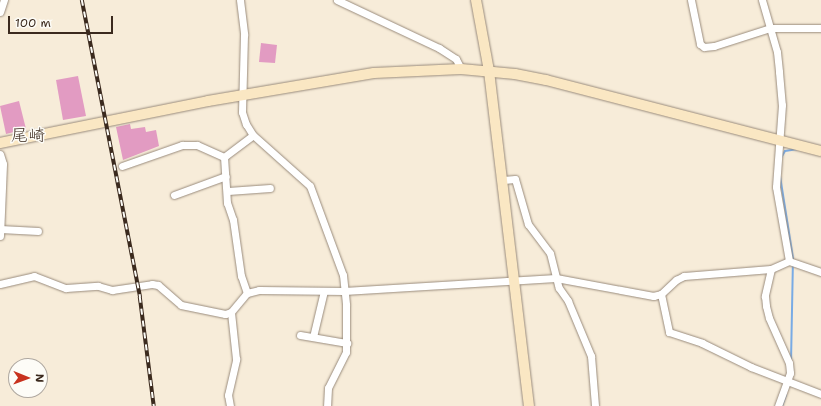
<!DOCTYPE html>
<html>
<head>
<meta charset="utf-8">
<style>
  body { margin:0 }
  #map { position:relative; width:821px; height:406px; overflow:hidden; background:#f7ecd9; font-family:"Shantell Sans","Klee One",sans-serif }
  div>[style] { position:absolute }
  [style*='--x'] { left:calc(var(--x)*1px); top:calc(var(--y)*1px); width:calc(var(--w)*1px); rotate:calc(var(--a)*1deg) }
  .stream>* { height:2px; margin:-1px; padding:0 1px; transform-origin:1px; border-radius:1px; background:#79abe5 }
  .building>* { inset:0; background:#e29bc2 }
  .roads { filter:drop-shadow(0 0 1px #998b7c) drop-shadow(0 0 1px #998b7c) }
  .street>* { height:7px; margin:-3.5px; padding:0 3.5px; transform-origin:3.5px; border-radius:3.5px; background:#fff }
  .secondary>* { height:10px; margin:-5px; padding:0 5px; transform-origin:5px; border-radius:5px; background:#fae7c3 }
  .rail>* { height:3.5px; margin-top:-1.75px; transform-origin:0; background:repeating-linear-gradient(90deg,#fdfcf7 0 6px,#3b2a1e 0 12px); box-sizing:border-box; border-block:1px solid #3b2a1e }
  span { translate:-50% -50%; white-space:nowrap; text-align:center; line-height:1.15; -webkit-text-stroke:3px #fdfcf7; paint-order:stroke }
  .quarter-label { font-size:17px; color:#3b2a1e }
  .north { position:absolute; left:8px; top:358px; width:40px; height:40px; box-sizing:border-box; background:#fdfcf7; border:1px solid #afa8a0; border-radius:50%; rotate:91deg; font-size:11px; font-weight:700; line-height:16px; text-align:center; color:#3b2a1e }
  .north::after { content:''; display:block; margin:auto; width:14px; height:18px; background:#c8321e; clip-path:polygon(50% 0,100% 100%,50% 72%,0 100%) }
  .scale { position:absolute; left:8px; top:16px; width:105px; height:18px; box-sizing:border-box; border:2px solid #3b2a1e; border-top:0; padding-left:5px; font-size:12px; line-height:14px; white-space:nowrap; color:#3b2a1e; -webkit-text-stroke:3px #fdfcf7; paint-order:stroke }
</style>
</head>
<body>
<div id="map">
  <div class="stream">
    <i style="--x:781;--y:158;--w:8;--a:-60"></i>
    <i style="--x:785;--y:151;--w:13;--a:-9"></i>
    <i style="--x:780;--y:176;--w:83;--a:81"></i>
    <i style="--x:793;--y:258;--w:101;--a:91.1"></i>
    <i style="--x:782;--y:406;--w:12;--a:-70"></i>
  </div>
  <div class="building">
    <i style="clip-path:polygon(261px 43px,277px 45px,275px 63px,259px 62px)"></i>
    <i style="clip-path:polygon(78px 76px,86px 116px,63px 120px,56px 80px)"></i>
    <i style="clip-path:polygon(19px 101px,26px 129px,6px 134px,0 106px)"></i>
    <i style="clip-path:polygon(130px 124px,131px 129px,145px 127px,146px 132px,156px 130px,159px 146px,123px 160px,116px 127px)"></i>
  </div>
  <div class="roads">
    <div class="street">
      <i style="--x:240;--y:0;--w:35;--a:83"></i>
      <i style="--x:244;--y:35;--w:77;--a:91.5"></i>
      <i style="--x:242;--y:112;--w:13;--a:72"></i>
      <i style="--x:246;--y:124;--w:13;--a:58"></i>
      <i style="--x:253;--y:135;--w:76;--a:41.8"></i>
      <i style="--x:310;--y:186;--w:95;--a:69.7"></i>
      <i style="--x:343;--y:275;--w:30;--a:84"></i>
      <i style="--x:346;--y:305;--w:47;--a:90"></i>
      <i style="--x:346;--y:352;--w:40;--a:116.6"></i>
      <i style="--x:328;--y:388;--w:18;--a:93"></i>
      <i style="--x:337;--y:0;--w:113;--a:25.2"></i>
      <i style="--x:439;--y:48;--w:20;--a:33"></i>
      <i style="--x:456;--y:59;--w:11;--a:63"></i>
      <i style="--x:691;--y:0;--w:45;--a:78.4"></i>
      <i style="--x:700;--y:44;--w:5;--a:37"></i>
      <i style="--x:704;--y:47;--w:10;--a:-6"></i>
      <i style="--x:714;--y:46;--w:59;--a:-17.8"></i>
      <i style="--x:770;--y:28;--w:51;--a:0"></i>
      <i style="--x:762;--y:0;--w:54;--a:73.9"></i>
      <i style="--x:777;--y:52;--w:20;--a:84"></i>
      <i style="--x:779;--y:72;--w:33;--a:85"></i>
      <i style="--x:782;--y:105;--w:82;--a:94.2"></i>
      <i style="--x:776;--y:187;--w:75;--a:80"></i>
      <i style="--x:0;--y:12;--w:13;--a:-72"></i>
      <i style="--x:0;--y:154;--w:10;--a:73"></i>
      <i style="--x:3;--y:164;--w:72;--a:92.4"></i>
      <i style="--x:122;--y:166;--w:64;--a:-19.3"></i>
      <i style="--x:182;--y:145;--w:15;--a:0"></i>
      <i style="--x:197;--y:145;--w:30;--a:24"></i>
      <i style="--x:503;--y:180;--w:12;--a:-5"></i>
      <i style="--x:515;--y:179;--w:47;--a:73.9"></i>
      <i style="--x:528;--y:224;--w:36;--a:53"></i>
      <i style="--x:550;--y:253;--w:36;--a:76"></i>
      <i style="--x:559;--y:288;--w:16;--a:55"></i>
      <i style="--x:568;--y:301;--w:60;--a:67.3"></i>
      <i style="--x:591;--y:356;--w:50;--a:85.4"></i>
      <i style="--x:228;--y:191;--w:42;--a:-4.1"></i>
      <i style="--x:174;--y:195;--w:55;--a:-20.1"></i>
      <i style="--x:0;--y:229;--w:38;--a:3"></i>
      <i style="--x:771;--y:269;--w:28;--a:103"></i>
      <i style="--x:765;--y:296;--w:10;--a:84"></i>
      <i style="--x:766;--y:306;--w:12;--a:76"></i>
      <i style="--x:769;--y:318;--w:49;--a:66"></i>
      <i style="--x:789;--y:363;--w:10;--a:84"></i>
      <i style="--x:790;--y:373;--w:35;--a:110"></i>
      <i style="--x:0;--y:284;--w:35;--a:-13"></i>
      <i style="--x:34;--y:276;--w:34;--a:21"></i>
      <i style="--x:66;--y:288;--w:32;--a:-4"></i>
      <i style="--x:98;--y:286;--w:15;--a:16"></i>
      <i style="--x:112;--y:290;--w:40;--a:-8.5"></i>
      <i style="--x:152;--y:284;--w:6;--a:9"></i>
      <i style="--x:158;--y:285;--w:30;--a:41"></i>
      <i style="--x:181;--y:305;--w:45;--a:11.6"></i>
      <i style="--x:225;--y:314;--w:6;--a:-18"></i>
      <i style="--x:231;--y:312;--w:25;--a:-50"></i>
      <i style="--x:247;--y:293;--w:12;--a:-14"></i>
      <i style="--x:259;--y:290;--w:85;--a:0.7"></i>
      <i style="--x:344;--y:291;--w:212;--a:-3.5"></i>
      <i style="--x:556;--y:278;--w:99;--a:10.5"></i>
      <i style="--x:653;--y:296;--w:8;--a:-14"></i>
      <i style="--x:661;--y:294;--w:21;--a:-43"></i>
      <i style="--x:676;--y:280;--w:9;--a:-27"></i>
      <i style="--x:684;--y:276;--w:87;--a:-4.6"></i>
      <i style="--x:771;--y:269;--w:20;--a:-24"></i>
      <i style="--x:789;--y:261;--w:34;--a:19"></i>
      <i style="--x:247;--y:293;--w:18;--a:-109"></i>
      <i style="--x:241;--y:276;--w:57;--a:-98.1"></i>
      <i style="--x:233;--y:220;--w:18;--a:-109"></i>
      <i style="--x:227;--y:203;--w:46;--a:-93.7"></i>
      <i style="--x:224;--y:157;--w:36;--a:-37"></i>
      <i style="--x:661;--y:294;--w:39;--a:78"></i>
      <i style="--x:669;--y:332;--w:35;--a:18"></i>
      <i style="--x:702;--y:343;--w:55;--a:26.1"></i>
      <i style="--x:751;--y:367;--w:75;--a:21.1"></i>
      <i style="--x:300;--y:335;--w:48;--a:9.7"></i>
      <i style="--x:313;--y:337;--w:47;--a:-76.6"></i>
      <i style="--x:230;--y:406;--w:11;--a:-100"></i>
      <i style="--x:228;--y:395;--w:37;--a:-77"></i>
      <i style="--x:236;--y:359;--w:47;--a:-96.1"></i>
    </div>
    <div class="secondary">
      <i style="--x:476;--y:0;--w:72;--a:79.6"></i>
      <i style="--x:489;--y:71;--w:337;--a:83.2"></i>
      <i style="--x:0;--y:143;--w:212;--a:-11.4"></i>
      <i style="--x:208;--y:101;--w:168;--a:-9.6"></i>
      <i style="--x:374;--y:73;--w:87;--a:-2.6"></i>
      <i style="--x:461;--y:69;--w:54;--a:5.3"></i>
      <i style="--x:515;--y:74;--w:32;--a:11"></i>
      <i style="--x:546;--y:80;--w:284;--a:14.5"></i>
    </div>
  </div>
  <div class="rail">
    <i style="--x:82;--y:0;--w:303;--a:78.9"></i>
    <i style="--x:140;--y:297;--w:110;--a:82.7"></i>
  </div>
  <div class="quarter-label">
    <span style="left:28px;top:136px">尾崎</span>
  </div>
  <div class="north">N</div>
  <div class="scale">100 m</div>
</div>
</body>
</html>
